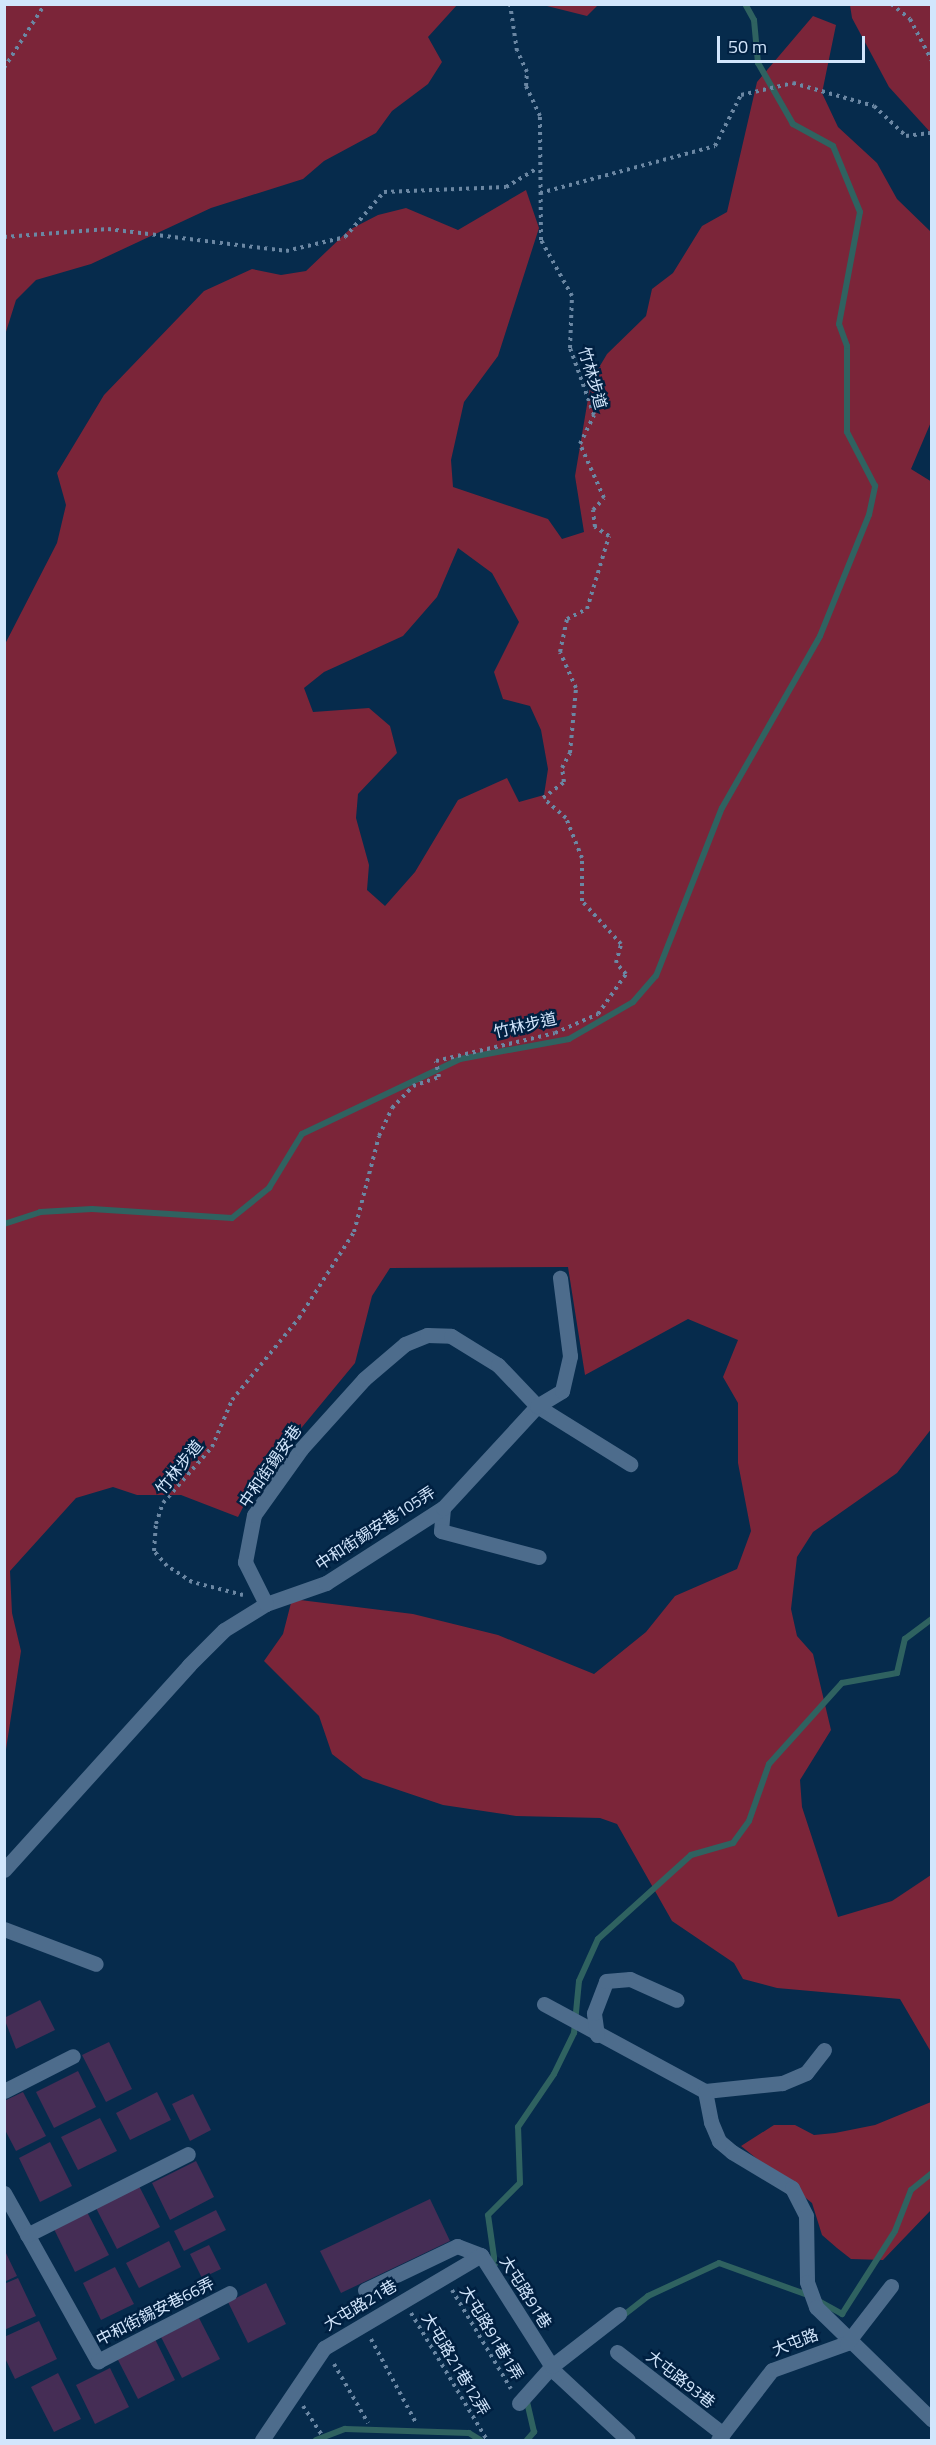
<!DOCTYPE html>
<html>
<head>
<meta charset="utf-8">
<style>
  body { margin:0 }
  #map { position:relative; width:936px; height:2445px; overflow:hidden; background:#062b4c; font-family:"Titillium Web","Noto Sans TC",sans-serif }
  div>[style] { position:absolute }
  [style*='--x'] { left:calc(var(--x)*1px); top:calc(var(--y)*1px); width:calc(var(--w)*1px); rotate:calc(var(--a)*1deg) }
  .green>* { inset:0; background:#7b2539 }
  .stream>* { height:6px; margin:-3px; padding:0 3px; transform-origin:3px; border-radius:3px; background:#2f6260 }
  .building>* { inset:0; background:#452d55 }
  .path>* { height:4px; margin-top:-2px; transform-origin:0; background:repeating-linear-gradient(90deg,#6b87a3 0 3px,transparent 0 7.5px) }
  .minor>* { height:15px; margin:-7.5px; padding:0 7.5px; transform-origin:7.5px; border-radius:7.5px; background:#4d6c8c }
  span { translate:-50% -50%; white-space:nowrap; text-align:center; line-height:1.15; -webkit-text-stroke:5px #002041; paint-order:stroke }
  .street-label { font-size:16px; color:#d2e6fc }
  .frame { position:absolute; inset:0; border:6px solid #d2e6fc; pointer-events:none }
  .scale { position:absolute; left:717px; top:36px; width:148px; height:27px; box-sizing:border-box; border:3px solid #d2e6fc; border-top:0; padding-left:8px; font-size:18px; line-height:21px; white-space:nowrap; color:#d2e6fc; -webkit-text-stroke:4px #002041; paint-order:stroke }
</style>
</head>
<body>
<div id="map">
  <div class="green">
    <i style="clip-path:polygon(5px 4px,457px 4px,457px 5px,428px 37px,442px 62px,428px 84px,392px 111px,376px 133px,324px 161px,303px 179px,211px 208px,91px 264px,36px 280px,16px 300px,5px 335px)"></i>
    <i style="clip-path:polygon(543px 5px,598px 4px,598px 5px,587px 16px)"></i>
    <i style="clip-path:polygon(850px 5px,931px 5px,931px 133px,889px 87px,852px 18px)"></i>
    <i style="clip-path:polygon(evenodd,813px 16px,836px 25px,822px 93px,838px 127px,877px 163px,897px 199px,931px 232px,931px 422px,911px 469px,932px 482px,932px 1428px,897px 1473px,813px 1532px,797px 1557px,791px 1609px,797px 1636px,813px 1654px,831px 1730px,800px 1780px,802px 1807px,838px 1917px,892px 1901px,931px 1875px,931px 2052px,900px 1999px,777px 1988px,743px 1979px,734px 1963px,672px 1921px,617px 1824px,600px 1818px,516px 1816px,443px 1805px,363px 1778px,332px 1754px,319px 1716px,264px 1661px,283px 1634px,292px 1599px,413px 1614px,498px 1635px,594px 1674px,646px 1632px,675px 1596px,737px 1569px,751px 1531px,738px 1463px,738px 1403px,723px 1377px,738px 1340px,688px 1319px,585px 1375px,568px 1267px,390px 1268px,372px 1296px,355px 1363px,255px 1484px,238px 1517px,181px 1495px,137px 1495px,113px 1487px,76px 1498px,10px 1571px,12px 1613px,21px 1651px,5px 1756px,4px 646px,57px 543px,66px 505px,57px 473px,104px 395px,204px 291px,252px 269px,281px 275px,306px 271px,349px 230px,378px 215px,406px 208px,458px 230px,526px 190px,539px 228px,498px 356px,464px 402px,451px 460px,453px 487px,548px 519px,562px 539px,584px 532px,575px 476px,591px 381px,607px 354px,646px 316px,652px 289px,673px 273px,702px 226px,727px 212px,757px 82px,813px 16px,458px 548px,492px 573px,519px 622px,494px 672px,503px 699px,530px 706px,541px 730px,548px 769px,544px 795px,519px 802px,507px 778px,458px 800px,415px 872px,385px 906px,367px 890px,369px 865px,356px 818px,358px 794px,397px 753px,390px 726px,369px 708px,313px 712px,304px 688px,324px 672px,403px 636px,437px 597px,458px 548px)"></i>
    <i style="clip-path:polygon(931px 2102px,931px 2210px,883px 2260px,851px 2259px,837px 2248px,822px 2235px,812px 2203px,741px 2146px,774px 2125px,795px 2125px,814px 2135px,835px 2133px,875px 2125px)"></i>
  </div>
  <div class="stream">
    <i style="--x:4;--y:1224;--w:38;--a:-18"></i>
    <i style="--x:40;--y:1212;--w:52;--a:-3.3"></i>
    <i style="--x:92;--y:1209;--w:140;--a:3.7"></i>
    <i style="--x:232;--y:1218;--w:48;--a:-39"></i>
    <i style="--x:269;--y:1188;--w:63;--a:-58.6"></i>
    <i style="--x:302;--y:1134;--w:175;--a:-25.4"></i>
    <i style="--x:460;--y:1059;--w:111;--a:-10.4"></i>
    <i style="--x:569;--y:1039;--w:74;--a:-30"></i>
    <i style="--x:633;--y:1002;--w:35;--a:-49"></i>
    <i style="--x:656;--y:976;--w:180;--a:-68.6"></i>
    <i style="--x:722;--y:808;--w:198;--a:-60.3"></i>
    <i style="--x:820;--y:636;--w:131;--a:-68"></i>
    <i style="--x:869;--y:515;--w:30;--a:-78"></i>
    <i style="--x:875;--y:486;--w:61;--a:-117.4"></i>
    <i style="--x:847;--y:432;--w:86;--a:-90"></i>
    <i style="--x:847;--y:346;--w:23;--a:-110"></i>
    <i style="--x:839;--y:324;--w:114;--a:-79.4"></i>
    <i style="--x:860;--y:212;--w:71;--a:-112.2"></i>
    <i style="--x:833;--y:146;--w:46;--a:-151.2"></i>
    <i style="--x:793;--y:124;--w:70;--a:-119.8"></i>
    <i style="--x:758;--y:63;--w:43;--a:-95.3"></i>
    <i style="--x:754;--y:20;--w:18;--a:-119"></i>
    <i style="--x:495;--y:2264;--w:49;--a:-98.1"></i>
    <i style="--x:488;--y:2215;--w:45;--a:-45"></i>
    <i style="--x:520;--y:2183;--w:56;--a:-92"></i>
    <i style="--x:518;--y:2127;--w:64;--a:-55.8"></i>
    <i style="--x:554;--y:2074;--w:46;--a:-64"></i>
    <i style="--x:574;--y:2033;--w:52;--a:-84.5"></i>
    <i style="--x:579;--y:1981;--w:46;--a:-65.7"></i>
    <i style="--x:598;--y:1939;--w:125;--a:-42.1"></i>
    <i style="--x:691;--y:1855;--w:44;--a:-15.9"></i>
    <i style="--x:733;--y:1843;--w:27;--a:-54"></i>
    <i style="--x:749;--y:1821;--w:60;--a:-70.7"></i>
    <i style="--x:769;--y:1764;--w:109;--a:-48"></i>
    <i style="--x:842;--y:1683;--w:56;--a:-10.3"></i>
    <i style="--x:897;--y:1673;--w:35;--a:-77"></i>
    <i style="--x:905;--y:1639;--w:34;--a:-37"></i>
    <i style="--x:817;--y:2300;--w:29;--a:29"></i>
    <i style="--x:842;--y:2314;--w:98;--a:-57.4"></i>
    <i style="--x:895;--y:2231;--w:44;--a:-68.7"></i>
    <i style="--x:911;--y:2190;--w:27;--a:-39"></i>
    <i style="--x:620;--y:2318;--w:36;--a:-38"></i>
    <i style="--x:648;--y:2296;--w:78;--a:-24.9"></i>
    <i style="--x:719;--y:2263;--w:95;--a:19.8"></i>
    <i style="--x:316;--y:2440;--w:31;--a:-21"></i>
    <i style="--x:345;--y:2429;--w:124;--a:1.8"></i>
    <i style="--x:469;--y:2433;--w:13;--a:32"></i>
    <i style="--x:527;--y:2440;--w:11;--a:-49"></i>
    <i style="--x:534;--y:2432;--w:32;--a:-103"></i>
  </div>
  <div class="building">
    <i style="clip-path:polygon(40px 2000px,55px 2030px,16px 2049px,4px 2018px)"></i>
    <i style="clip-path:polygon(109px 2042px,132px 2089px,106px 2102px,82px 2055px)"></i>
    <i style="clip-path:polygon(78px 2071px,96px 2107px,54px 2128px,36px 2092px)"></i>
    <i style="clip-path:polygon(23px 2092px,46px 2136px,16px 2151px,4px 2128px,4px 2101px)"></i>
    <i style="clip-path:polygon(157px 2092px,171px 2120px,130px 2140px,116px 2113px)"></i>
    <i style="clip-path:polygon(193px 2094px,211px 2130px,190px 2141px,172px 2104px)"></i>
    <i style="clip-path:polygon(100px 2118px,117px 2151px,78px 2170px,61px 2137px)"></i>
    <i style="clip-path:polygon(50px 2142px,72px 2186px,40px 2202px,19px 2158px)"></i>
    <i style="clip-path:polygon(196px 2161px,214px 2197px,170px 2220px,152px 2183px)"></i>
    <i style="clip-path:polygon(139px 2186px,160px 2227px,117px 2249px,96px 2208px)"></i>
    <i style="clip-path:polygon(430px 2199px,450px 2241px,341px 2293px,320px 2251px)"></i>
    <i style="clip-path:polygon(86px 2210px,109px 2255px,75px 2272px,53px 2227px)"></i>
    <i style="clip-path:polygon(216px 2210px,226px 2230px,184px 2251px,174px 2231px)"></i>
    <i style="clip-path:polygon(169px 2241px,181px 2267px,139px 2288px,126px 2263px)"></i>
    <i style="clip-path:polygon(209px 2245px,221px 2269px,202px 2278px,190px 2254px)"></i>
    <i style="clip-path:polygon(4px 2249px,17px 2276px,4px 2282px)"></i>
    <i style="clip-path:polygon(115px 2267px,134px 2304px,101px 2320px,83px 2283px)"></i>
    <i style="clip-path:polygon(18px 2278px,36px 2316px,4px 2330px,4px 2284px)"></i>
    <i style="clip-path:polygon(266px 2283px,286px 2324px,248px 2343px,228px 2302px)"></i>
    <i style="clip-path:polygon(199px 2318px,220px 2359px,182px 2378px,161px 2337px)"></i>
    <i style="clip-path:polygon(39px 2321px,57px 2359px,15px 2379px,4px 2356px,4px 2337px)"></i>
    <i style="clip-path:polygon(155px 2339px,175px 2380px,138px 2399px,117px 2358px)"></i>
    <i style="clip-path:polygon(110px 2368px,129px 2407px,95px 2424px,76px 2385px)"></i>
    <i style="clip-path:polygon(58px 2373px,81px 2419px,54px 2432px,31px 2387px)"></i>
  </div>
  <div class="path">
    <i style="--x:891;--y:4;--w:24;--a:38"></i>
    <i style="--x:910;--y:19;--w:47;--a:62.4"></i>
    <i style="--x:4;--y:68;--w:76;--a:-57.4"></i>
    <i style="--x:540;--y:193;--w:181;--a:-15"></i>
    <i style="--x:715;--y:146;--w:57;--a:-63"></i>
    <i style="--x:741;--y:95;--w:53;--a:-13"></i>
    <i style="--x:793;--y:83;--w:84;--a:15.9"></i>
    <i style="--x:874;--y:106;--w:44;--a:43.2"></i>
    <i style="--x:906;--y:136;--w:26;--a:-7"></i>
    <i style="--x:4;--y:237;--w:104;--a:-4.4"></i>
    <i style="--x:108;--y:229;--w:179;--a:7"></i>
    <i style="--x:286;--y:251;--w:61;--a:-13.3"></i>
    <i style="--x:345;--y:237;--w:60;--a:-49.1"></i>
    <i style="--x:384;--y:192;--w:122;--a:-2.3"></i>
    <i style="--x:506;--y:187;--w:37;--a:-31"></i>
    <i style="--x:243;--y:1595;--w:53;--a:-165.7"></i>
    <i style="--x:192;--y:1582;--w:30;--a:-147"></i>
    <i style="--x:167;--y:1566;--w:20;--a:-131"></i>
    <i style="--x:154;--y:1551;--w:27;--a:-86"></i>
    <i style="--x:156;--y:1524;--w:22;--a:-72"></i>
    <i style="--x:163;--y:1503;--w:74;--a:-48.8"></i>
    <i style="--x:212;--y:1447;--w:51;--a:-66.9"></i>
    <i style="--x:232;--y:1400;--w:106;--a:-50.7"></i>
    <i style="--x:299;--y:1318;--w:102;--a:-57.4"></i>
    <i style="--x:354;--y:1232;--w:99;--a:-75.4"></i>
    <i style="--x:379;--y:1136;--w:31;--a:-65"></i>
    <i style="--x:392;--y:1108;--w:30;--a:-46"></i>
    <i style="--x:413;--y:1086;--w:28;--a:-19"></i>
    <i style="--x:439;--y:1077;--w:16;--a:-101"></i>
    <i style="--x:436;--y:1061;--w:122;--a:-13.2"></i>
    <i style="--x:555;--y:1033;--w:47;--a:-23.8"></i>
    <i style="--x:598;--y:1014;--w:49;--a:-55"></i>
    <i style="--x:626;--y:974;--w:15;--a:-132"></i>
    <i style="--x:616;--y:963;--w:20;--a:-75"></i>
    <i style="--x:621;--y:944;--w:58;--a:-132.2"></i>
    <i style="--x:582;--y:901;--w:43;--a:-90"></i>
    <i style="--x:582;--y:858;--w:43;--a:-111.8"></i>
    <i style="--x:566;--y:818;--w:30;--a:-139"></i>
    <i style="--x:543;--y:798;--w:26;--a:-37"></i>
    <i style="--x:564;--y:782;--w:14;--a:-98"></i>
    <i style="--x:562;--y:768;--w:17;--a:-62"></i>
    <i style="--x:570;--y:753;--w:65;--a:-84.7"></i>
    <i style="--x:576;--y:688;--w:39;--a:-114"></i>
    <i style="--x:560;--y:652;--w:34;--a:-78"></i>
    <i style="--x:567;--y:619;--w:22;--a:-27"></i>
    <i style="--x:587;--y:609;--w:76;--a:-73.2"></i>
    <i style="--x:609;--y:536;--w:17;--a:-147"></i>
    <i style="--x:595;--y:527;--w:17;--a:-97"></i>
    <i style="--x:593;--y:510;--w:16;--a:-47"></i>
    <i style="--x:604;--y:498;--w:59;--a:-114"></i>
    <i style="--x:580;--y:444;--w:32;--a:-64"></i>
    <i style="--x:594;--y:415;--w:71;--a:-109.7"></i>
    <i style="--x:570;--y:348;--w:52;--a:-87.8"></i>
    <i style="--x:572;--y:296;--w:64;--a:-119"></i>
    <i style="--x:541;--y:240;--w:124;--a:-90.5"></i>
    <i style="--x:540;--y:116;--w:33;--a:-115"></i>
    <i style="--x:526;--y:86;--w:14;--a:-86"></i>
    <i style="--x:527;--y:72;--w:23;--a:-115"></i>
    <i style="--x:517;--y:51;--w:48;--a:-98.5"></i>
    <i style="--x:452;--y:2290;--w:115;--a:59.2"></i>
    <i style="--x:411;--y:2313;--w:148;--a:59.1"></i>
    <i style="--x:371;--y:2339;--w:95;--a:61.8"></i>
    <i style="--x:334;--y:2364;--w:68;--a:60"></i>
    <i style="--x:303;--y:2406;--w:35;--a:57"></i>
  </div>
  <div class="minor">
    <i style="--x:443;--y:1508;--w:23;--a:95"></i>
    <i style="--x:441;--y:1531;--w:101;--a:14.9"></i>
    <i style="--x:266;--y:1604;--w:64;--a:-19.3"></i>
    <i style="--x:326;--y:1583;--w:139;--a:-32.7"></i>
    <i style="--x:443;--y:1508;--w:139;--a:-47.3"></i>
    <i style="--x:537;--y:1406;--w:110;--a:31.9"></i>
    <i style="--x:4;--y:1870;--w:276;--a:-47.9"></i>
    <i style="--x:189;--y:1665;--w:49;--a:-45"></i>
    <i style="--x:224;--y:1630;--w:49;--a:-31.8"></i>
    <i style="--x:266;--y:1604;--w:47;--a:-116.6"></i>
    <i style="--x:245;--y:1562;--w:48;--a:-79.2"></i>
    <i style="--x:254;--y:1515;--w:81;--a:-54.5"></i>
    <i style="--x:301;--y:1449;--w:94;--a:-48"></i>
    <i style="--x:364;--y:1379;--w:54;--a:-40.5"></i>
    <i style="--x:405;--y:1344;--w:24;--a:-22"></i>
    <i style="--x:427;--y:1335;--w:24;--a:2"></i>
    <i style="--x:451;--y:1336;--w:55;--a:31.7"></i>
    <i style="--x:498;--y:1365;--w:57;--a:46.4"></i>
    <i style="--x:537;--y:1406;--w:29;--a:-31"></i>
    <i style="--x:562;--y:1391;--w:36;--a:-77"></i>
    <i style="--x:570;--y:1356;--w:79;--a:-97.3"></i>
    <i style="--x:4;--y:1929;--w:98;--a:20.8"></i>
    <i style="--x:544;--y:2004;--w:183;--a:28.4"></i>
    <i style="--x:597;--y:2035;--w:22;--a:-98"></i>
    <i style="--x:594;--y:2013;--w:34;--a:-69"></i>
    <i style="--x:606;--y:1981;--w:24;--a:-5"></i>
    <i style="--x:630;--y:1979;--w:51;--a:24.1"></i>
    <i style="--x:824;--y:2050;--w:29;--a:128"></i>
    <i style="--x:806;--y:2073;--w:26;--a:157"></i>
    <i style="--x:782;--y:2083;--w:77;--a:174.1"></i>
    <i style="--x:705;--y:2091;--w:32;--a:79"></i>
    <i style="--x:711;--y:2122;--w:21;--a:67"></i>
    <i style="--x:719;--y:2141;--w:17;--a:40"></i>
    <i style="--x:732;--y:2152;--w:70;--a:31"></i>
    <i style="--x:792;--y:2188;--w:31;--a:63"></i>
    <i style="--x:806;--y:2216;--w:66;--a:89.1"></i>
    <i style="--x:807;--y:2282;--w:27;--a:70"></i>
    <i style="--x:816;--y:2307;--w:162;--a:44.2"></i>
    <i style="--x:4;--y:2091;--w:77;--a:-26.9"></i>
    <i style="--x:4;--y:2193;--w:193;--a:60.8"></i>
    <i style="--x:98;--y:2361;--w:148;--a:-27.3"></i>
    <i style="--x:27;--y:2235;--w:180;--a:-26.7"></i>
    <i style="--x:365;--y:2290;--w:102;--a:-25.6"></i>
    <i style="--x:457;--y:2246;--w:26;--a:21"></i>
    <i style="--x:481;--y:2255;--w:140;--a:57.6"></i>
    <i style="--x:556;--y:2373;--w:98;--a:42.9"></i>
    <i style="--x:617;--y:2352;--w:134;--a:37.7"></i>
    <i style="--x:519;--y:2403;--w:50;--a:-48.3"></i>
    <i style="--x:552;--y:2366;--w:85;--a:-37.8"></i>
    <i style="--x:262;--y:2440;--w:111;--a:-56"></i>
    <i style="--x:324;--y:2348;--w:182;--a:-30.6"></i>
    <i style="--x:718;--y:2440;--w:88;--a:-52.4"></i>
    <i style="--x:772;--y:2370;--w:80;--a:-19.8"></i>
    <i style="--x:847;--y:2343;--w:72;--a:-52.3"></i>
  </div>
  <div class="street-label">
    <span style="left:593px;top:378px;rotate:74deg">竹林步道</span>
    <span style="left:525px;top:1025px;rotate:-13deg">竹林步道</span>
    <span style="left:270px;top:1466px;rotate:-55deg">中和街錫安巷</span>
    <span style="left:179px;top:1467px;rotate:-51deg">竹林步道</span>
    <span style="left:375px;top:1528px;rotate:-33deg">中和街錫安巷105弄</span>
    <span style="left:526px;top:2292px;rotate:58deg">大屯路91巷</span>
    <span style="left:360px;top:2305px;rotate:-31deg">大屯路21巷</span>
    <span style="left:155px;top:2311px;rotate:-27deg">中和街錫安巷66弄</span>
    <span style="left:492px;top:2333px;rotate:59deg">大屯路91巷1弄</span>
    <span style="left:795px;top:2342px;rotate:-21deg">大屯路</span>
    <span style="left:456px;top:2364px;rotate:59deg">大屯路21巷12弄</span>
    <span style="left:681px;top:2379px;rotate:38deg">大屯路93巷</span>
  </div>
  <div class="frame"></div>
  <div class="scale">50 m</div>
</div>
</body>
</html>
